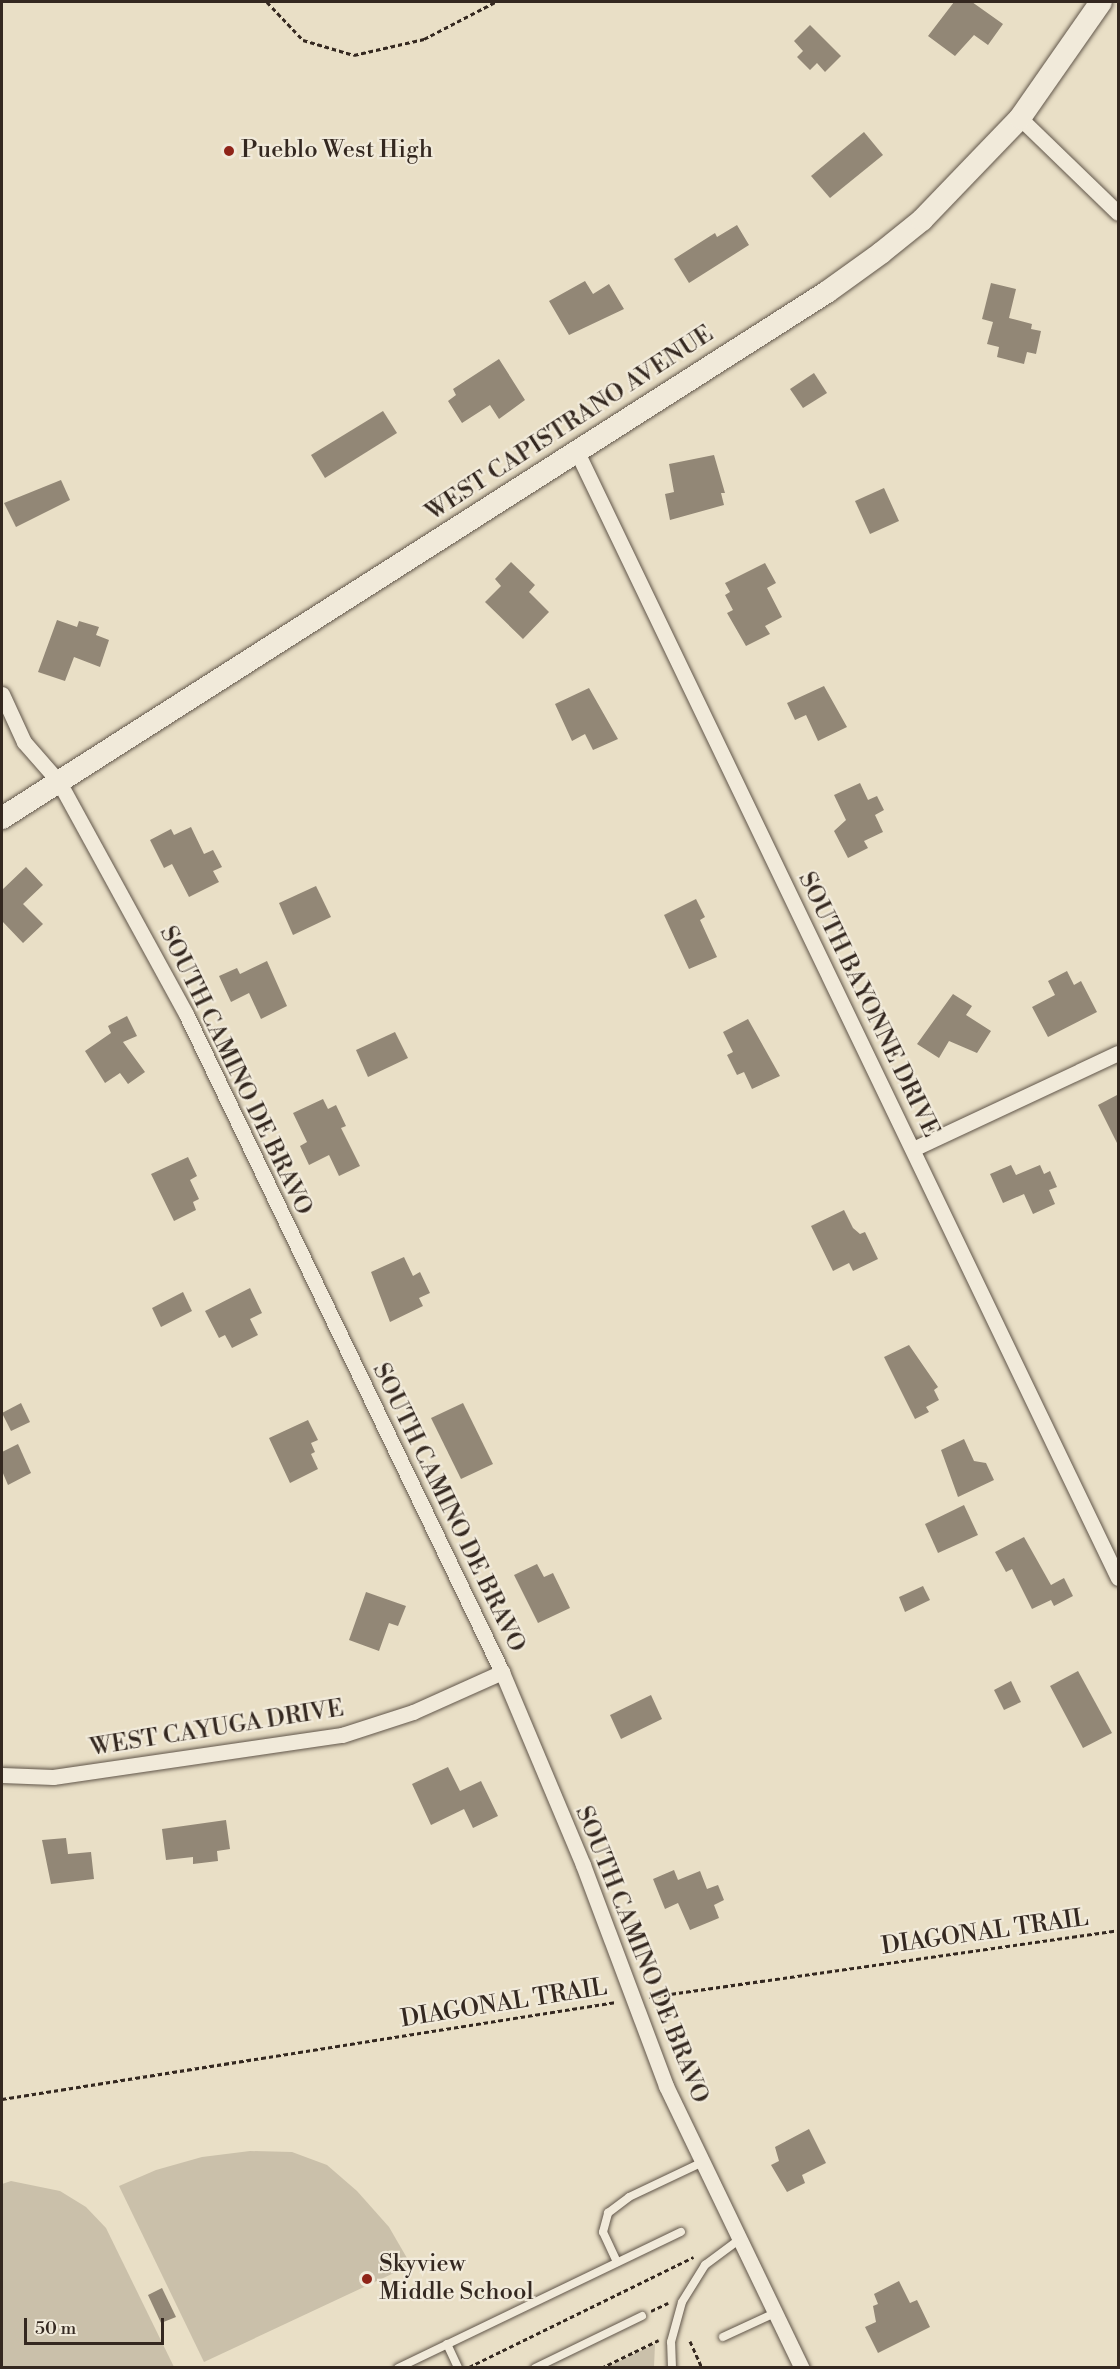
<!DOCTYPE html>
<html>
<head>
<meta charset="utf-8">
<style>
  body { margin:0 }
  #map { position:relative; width:1120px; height:2369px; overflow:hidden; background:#e9dfc6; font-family:"Libre Bodoni",serif }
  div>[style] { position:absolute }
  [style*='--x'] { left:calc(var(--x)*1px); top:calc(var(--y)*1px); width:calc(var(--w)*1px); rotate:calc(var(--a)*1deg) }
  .green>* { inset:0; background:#cac0aa }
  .building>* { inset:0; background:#928776 }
  .path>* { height:3px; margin-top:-1.5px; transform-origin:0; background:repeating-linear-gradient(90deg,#342820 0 4.5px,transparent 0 7.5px) }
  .roads { filter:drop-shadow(0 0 2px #61564a) drop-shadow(0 0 2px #61564a) }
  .lane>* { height:8px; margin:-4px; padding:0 4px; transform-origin:4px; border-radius:4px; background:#f1eada }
  .street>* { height:15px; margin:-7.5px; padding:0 7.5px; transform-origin:7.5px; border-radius:7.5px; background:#f1eada }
  .secondary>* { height:22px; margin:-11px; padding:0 11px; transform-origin:11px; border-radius:11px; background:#f1eada }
  .dots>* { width:16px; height:16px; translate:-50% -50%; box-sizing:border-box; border:3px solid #f1eada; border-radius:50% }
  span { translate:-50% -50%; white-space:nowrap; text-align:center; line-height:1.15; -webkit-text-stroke:4.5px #f1eada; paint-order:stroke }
  .poi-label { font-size:24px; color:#342820 }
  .left { translate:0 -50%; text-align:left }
  .street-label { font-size:24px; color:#342820 }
  .frame { position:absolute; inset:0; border:3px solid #342820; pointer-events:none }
  .scale { position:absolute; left:24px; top:2318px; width:140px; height:27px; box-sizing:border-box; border:3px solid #342820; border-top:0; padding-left:8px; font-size:18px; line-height:21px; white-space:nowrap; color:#342820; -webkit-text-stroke:4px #f1eada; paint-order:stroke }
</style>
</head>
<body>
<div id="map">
  <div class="green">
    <i style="clip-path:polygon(250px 2151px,292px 2152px,327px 2165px,357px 2191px,389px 2227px,411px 2265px,204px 2362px,119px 2186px,156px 2170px,202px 2157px)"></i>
    <i style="clip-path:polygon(11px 2181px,60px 2191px,86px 2207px,106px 2228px,174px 2367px,2px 2367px,2px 2184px)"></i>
    <i style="clip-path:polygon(655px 2344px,654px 2367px,607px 2367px)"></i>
  </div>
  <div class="building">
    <i style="clip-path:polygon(954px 2px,972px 2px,1003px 24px,988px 45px,974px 35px,955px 56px,928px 36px)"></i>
    <i style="clip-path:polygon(810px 25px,841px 56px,825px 72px,817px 63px,810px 70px,797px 57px,803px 51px,794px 41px)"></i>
    <i style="clip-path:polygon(864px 132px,883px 155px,830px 198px,811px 176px)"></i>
    <i style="clip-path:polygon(737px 225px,749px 245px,689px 283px,674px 259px,715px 233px,717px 237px)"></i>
    <i style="clip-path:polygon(585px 281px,593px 294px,609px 284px,624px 309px,569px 335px,549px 301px)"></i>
    <i style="clip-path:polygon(991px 283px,1016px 289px,1009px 318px,1032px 324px,1031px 329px,1041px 331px,1036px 354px,1027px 352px,1024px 364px,997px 357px,999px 347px,987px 344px,993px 322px,982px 319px)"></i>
    <i style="clip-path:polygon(499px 359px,525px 400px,499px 419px,490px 405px,462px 423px,448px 401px,456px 395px,453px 389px)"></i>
    <i style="clip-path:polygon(814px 373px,827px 393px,803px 408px,790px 389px)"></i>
    <i style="clip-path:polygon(383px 411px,397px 433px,325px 478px,311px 455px)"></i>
    <i style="clip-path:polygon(714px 455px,725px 493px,721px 493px,724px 505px,670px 520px,665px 494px,674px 492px,669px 464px)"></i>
    <i style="clip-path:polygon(61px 480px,70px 500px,16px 527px,4px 503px)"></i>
    <i style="clip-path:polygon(884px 488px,899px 521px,870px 534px,855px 501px)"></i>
    <i style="clip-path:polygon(511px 562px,535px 585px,529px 592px,549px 612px,523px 639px,485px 602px,501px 586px,495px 579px)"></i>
    <i style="clip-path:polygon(765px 563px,776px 583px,767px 588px,782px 617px,765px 626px,770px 634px,746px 646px,727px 613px,733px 610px,725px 595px,730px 592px,725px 583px)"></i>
    <i style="clip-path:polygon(57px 620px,77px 627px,79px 621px,99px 627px,96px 635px,109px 640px,100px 667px,74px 657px,65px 681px,38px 672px)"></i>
    <i style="clip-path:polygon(824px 686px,847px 727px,818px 741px,806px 715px,795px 720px,787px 703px)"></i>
    <i style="clip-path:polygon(589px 688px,618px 739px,593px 750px,585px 734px,572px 741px,555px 704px)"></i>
    <i style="clip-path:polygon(860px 783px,868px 800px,877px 796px,884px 810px,875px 815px,883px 832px,864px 841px,868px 848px,848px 858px,834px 831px,846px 820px,834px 795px)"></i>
    <i style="clip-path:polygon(191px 827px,204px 854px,213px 850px,222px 867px,213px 871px,219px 882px,189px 897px,172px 864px,164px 868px,150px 840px,171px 829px,174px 835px)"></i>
    <i style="clip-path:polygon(26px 867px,43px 885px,23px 904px,43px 924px,23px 943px,2px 921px,2px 890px)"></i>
    <i style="clip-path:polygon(316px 886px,331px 917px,293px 935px,279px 903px)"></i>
    <i style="clip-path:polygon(696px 899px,705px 917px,700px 920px,717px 957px,689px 969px,664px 915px)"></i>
    <i style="clip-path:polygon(267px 961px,287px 1006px,261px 1019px,249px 993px,231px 1002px,219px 976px,237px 968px,240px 974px)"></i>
    <i style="clip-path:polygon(1067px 971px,1074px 985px,1081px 981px,1097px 1012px,1048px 1037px,1032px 1007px,1055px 995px,1048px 981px)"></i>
    <i style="clip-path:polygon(953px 994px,972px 1006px,966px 1015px,991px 1031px,977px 1053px,949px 1041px,939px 1058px,917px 1044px)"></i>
    <i style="clip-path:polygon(127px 1016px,137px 1036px,123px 1042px,145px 1072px,128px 1084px,120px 1073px,105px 1083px,85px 1051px,111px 1033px,108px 1026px)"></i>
    <i style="clip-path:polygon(748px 1019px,780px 1076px,752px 1089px,744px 1072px,737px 1075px,727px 1055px,733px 1052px,723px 1032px)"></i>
    <i style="clip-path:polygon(395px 1032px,408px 1058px,368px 1077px,356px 1050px)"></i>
    <i style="clip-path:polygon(1119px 1094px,1119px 1147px,1098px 1105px)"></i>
    <i style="clip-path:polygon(323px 1099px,328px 1109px,336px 1105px,346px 1126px,341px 1128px,360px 1166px,339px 1176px,329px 1155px,309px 1165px,300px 1146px,307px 1142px,293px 1113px)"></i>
    <i style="clip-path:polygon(188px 1157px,197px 1176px,190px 1180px,199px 1199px,193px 1202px,196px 1210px,174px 1221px,151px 1174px)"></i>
    <i style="clip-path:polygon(1011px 1165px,1016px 1175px,1040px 1165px,1044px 1174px,1050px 1171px,1057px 1187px,1049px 1190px,1055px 1204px,1033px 1214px,1024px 1194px,1003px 1203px,990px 1174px)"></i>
    <i style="clip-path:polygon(844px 1210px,853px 1228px,860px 1234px,865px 1232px,878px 1259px,853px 1271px,849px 1263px,833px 1271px,811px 1226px)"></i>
    <i style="clip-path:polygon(404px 1257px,413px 1276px,420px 1272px,430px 1293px,419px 1298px,423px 1306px,390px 1322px,371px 1272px)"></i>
    <i style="clip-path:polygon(250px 1288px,262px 1313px,250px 1319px,258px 1335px,232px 1348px,225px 1335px,219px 1338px,205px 1311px)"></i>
    <i style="clip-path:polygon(183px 1292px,192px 1311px,161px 1327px,152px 1308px)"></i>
    <i style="clip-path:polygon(909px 1345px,938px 1387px,934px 1390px,939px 1400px,926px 1407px,929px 1412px,915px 1419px,884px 1357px)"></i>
    <i style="clip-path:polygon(21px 1403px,30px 1422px,11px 1431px,2px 1413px)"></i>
    <i style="clip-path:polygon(463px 1403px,493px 1464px,461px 1479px,431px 1418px)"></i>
    <i style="clip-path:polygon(308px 1420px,318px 1440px,311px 1443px,315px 1452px,311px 1454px,318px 1469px,290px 1483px,269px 1438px)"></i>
    <i style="clip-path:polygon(964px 1439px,974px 1461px,986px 1463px,994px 1480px,958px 1497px,941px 1450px)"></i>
    <i style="clip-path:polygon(18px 1444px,31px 1473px,8px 1485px,2px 1471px,2px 1452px)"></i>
    <i style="clip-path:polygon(964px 1505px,978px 1535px,938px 1553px,925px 1524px)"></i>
    <i style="clip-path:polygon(1024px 1537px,1051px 1585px,1064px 1578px,1073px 1596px,1054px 1606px,1051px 1600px,1032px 1609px,1012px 1569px,1006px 1572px,995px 1552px)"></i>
    <i style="clip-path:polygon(537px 1564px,544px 1577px,553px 1573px,570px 1608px,538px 1623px,514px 1575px)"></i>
    <i style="clip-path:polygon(923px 1586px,930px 1600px,905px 1612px,899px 1597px)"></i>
    <i style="clip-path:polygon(366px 1592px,406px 1606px,398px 1626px,389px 1623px,379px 1651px,349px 1640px)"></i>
    <i style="clip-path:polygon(1078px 1671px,1112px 1733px,1083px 1748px,1050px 1686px)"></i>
    <i style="clip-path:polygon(1011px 1681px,1021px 1702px,1004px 1710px,994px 1690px)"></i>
    <i style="clip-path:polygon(651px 1695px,662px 1719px,621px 1739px,610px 1715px)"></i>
    <i style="clip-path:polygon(448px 1767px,460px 1791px,481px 1781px,498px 1816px,473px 1828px,464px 1809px,431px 1825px,412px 1784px)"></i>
    <i style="clip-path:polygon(226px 1820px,230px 1849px,217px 1851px,218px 1861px,193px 1864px,193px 1857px,166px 1860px,162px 1829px)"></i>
    <i style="clip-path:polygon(66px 1838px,68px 1854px,91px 1852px,94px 1879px,51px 1884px,42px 1840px)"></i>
    <i style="clip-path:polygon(674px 1870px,678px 1880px,700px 1871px,707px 1889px,718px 1885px,724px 1900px,714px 1905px,719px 1918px,690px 1930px,678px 1903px,665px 1909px,653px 1879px)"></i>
    <i style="clip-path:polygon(809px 2129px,826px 2163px,802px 2175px,805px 2183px,787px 2192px,771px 2165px,779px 2161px,775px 2147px)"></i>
    <i style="clip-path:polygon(899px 2281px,910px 2303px,917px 2300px,930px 2327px,878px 2353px,865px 2327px,876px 2322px,873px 2306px,878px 2304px,874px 2294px)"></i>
    <i style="clip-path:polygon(162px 2288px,176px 2317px,161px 2323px,148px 2295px)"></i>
  </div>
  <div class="path">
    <i style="--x:267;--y:2;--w:52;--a:46.5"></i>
    <i style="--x:303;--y:40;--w:53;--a:16.4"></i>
    <i style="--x:354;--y:55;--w:72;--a:-12.9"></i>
    <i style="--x:424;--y:39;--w:80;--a:-27.5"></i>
    <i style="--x:649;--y:1997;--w:474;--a:-8.1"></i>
    <i style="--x:2;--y:2099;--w:622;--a:-8.98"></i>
    <i style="--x:651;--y:2311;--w:19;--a:-25"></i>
    <i style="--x:690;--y:2341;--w:30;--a:66"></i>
    <i style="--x:469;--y:2367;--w:250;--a:-26.1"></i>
    <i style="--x:601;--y:2368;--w:64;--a:-25.8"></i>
  </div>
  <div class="roads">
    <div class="lane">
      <i style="--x:617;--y:2262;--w:33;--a:-115"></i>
      <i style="--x:603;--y:2232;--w:20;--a:-75"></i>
      <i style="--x:608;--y:2213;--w:26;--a:-37"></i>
      <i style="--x:629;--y:2197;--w:82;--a:-25.3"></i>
      <i style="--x:723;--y:2337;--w:57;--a:-24.8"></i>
      <i style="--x:447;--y:2344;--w:26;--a:65"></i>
      <i style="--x:398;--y:2368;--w:314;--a:-25.7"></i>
      <i style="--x:535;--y:2368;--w:119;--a:-25.9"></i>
      <i style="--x:672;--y:2368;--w:26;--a:-92"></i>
      <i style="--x:671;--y:2342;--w:41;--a:-74.6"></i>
      <i style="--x:682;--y:2302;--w:44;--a:-58.1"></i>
      <i style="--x:705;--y:2265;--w:44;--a:-36.6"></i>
    </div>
    <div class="street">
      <i style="--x:1020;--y:118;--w:136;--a:44.1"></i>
      <i style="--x:577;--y:452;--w:1249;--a:64.34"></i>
      <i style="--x:2;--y:694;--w:53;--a:65.4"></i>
      <i style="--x:24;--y:742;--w:53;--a:48.8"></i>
      <i style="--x:59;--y:782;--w:264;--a:61.3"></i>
      <i style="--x:186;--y:1014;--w:730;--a:64.35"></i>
      <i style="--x:502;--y:1672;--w:209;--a:67.2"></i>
      <i style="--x:583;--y:1865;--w:236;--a:69.4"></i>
      <i style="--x:666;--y:2086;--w:313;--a:64.3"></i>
      <i style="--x:913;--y:1149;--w:226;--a:-25.1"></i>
      <i style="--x:2;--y:1775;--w:51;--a:2.2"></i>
      <i style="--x:53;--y:1777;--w:292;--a:-8.3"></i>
      <i style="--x:342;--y:1735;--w:75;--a:-17.9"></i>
      <i style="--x:413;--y:1712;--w:98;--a:-24.2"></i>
    </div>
    <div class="secondary">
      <i style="--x:2;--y:818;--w:978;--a:-32.52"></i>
      <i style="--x:827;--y:292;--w:67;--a:-35.8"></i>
      <i style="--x:881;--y:253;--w:53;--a:-38.8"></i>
      <i style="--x:922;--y:220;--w:141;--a:-46.1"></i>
      <i style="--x:1020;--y:118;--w:141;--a:-55.1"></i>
    </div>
  </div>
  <div class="dots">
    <i style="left:229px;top:151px;background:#8f2418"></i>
    <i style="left:367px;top:2279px;background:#8f2418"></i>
  </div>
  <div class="poi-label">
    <span class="left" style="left:241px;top:151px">Pueblo West High</span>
    <span class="left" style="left:379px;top:2279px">Skyview<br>Middle School</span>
  </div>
  <div class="street-label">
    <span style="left:570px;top:424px;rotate:-33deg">WEST CAPISTRANO AVENUE</span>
    <span style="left:868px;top:1005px;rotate:64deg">SOUTH BAYONNE DRIVE</span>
    <span style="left:235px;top:1071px;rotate:64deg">SOUTH CAMINO DE BRAVO</span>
    <span style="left:448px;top:1508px;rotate:64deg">SOUTH CAMINO DE BRAVO</span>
    <span style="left:217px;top:1729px;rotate:-9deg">WEST CAYUGA DRIVE</span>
    <span style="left:985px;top:1933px;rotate:-8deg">DIAGONAL TRAIL</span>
    <span style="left:641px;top:1955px;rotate:68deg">SOUTH CAMINO DE BRAVO</span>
    <span style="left:504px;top:2004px;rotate:-9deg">DIAGONAL TRAIL</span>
  </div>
  <div class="frame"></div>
  <div class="scale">50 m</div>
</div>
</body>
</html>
